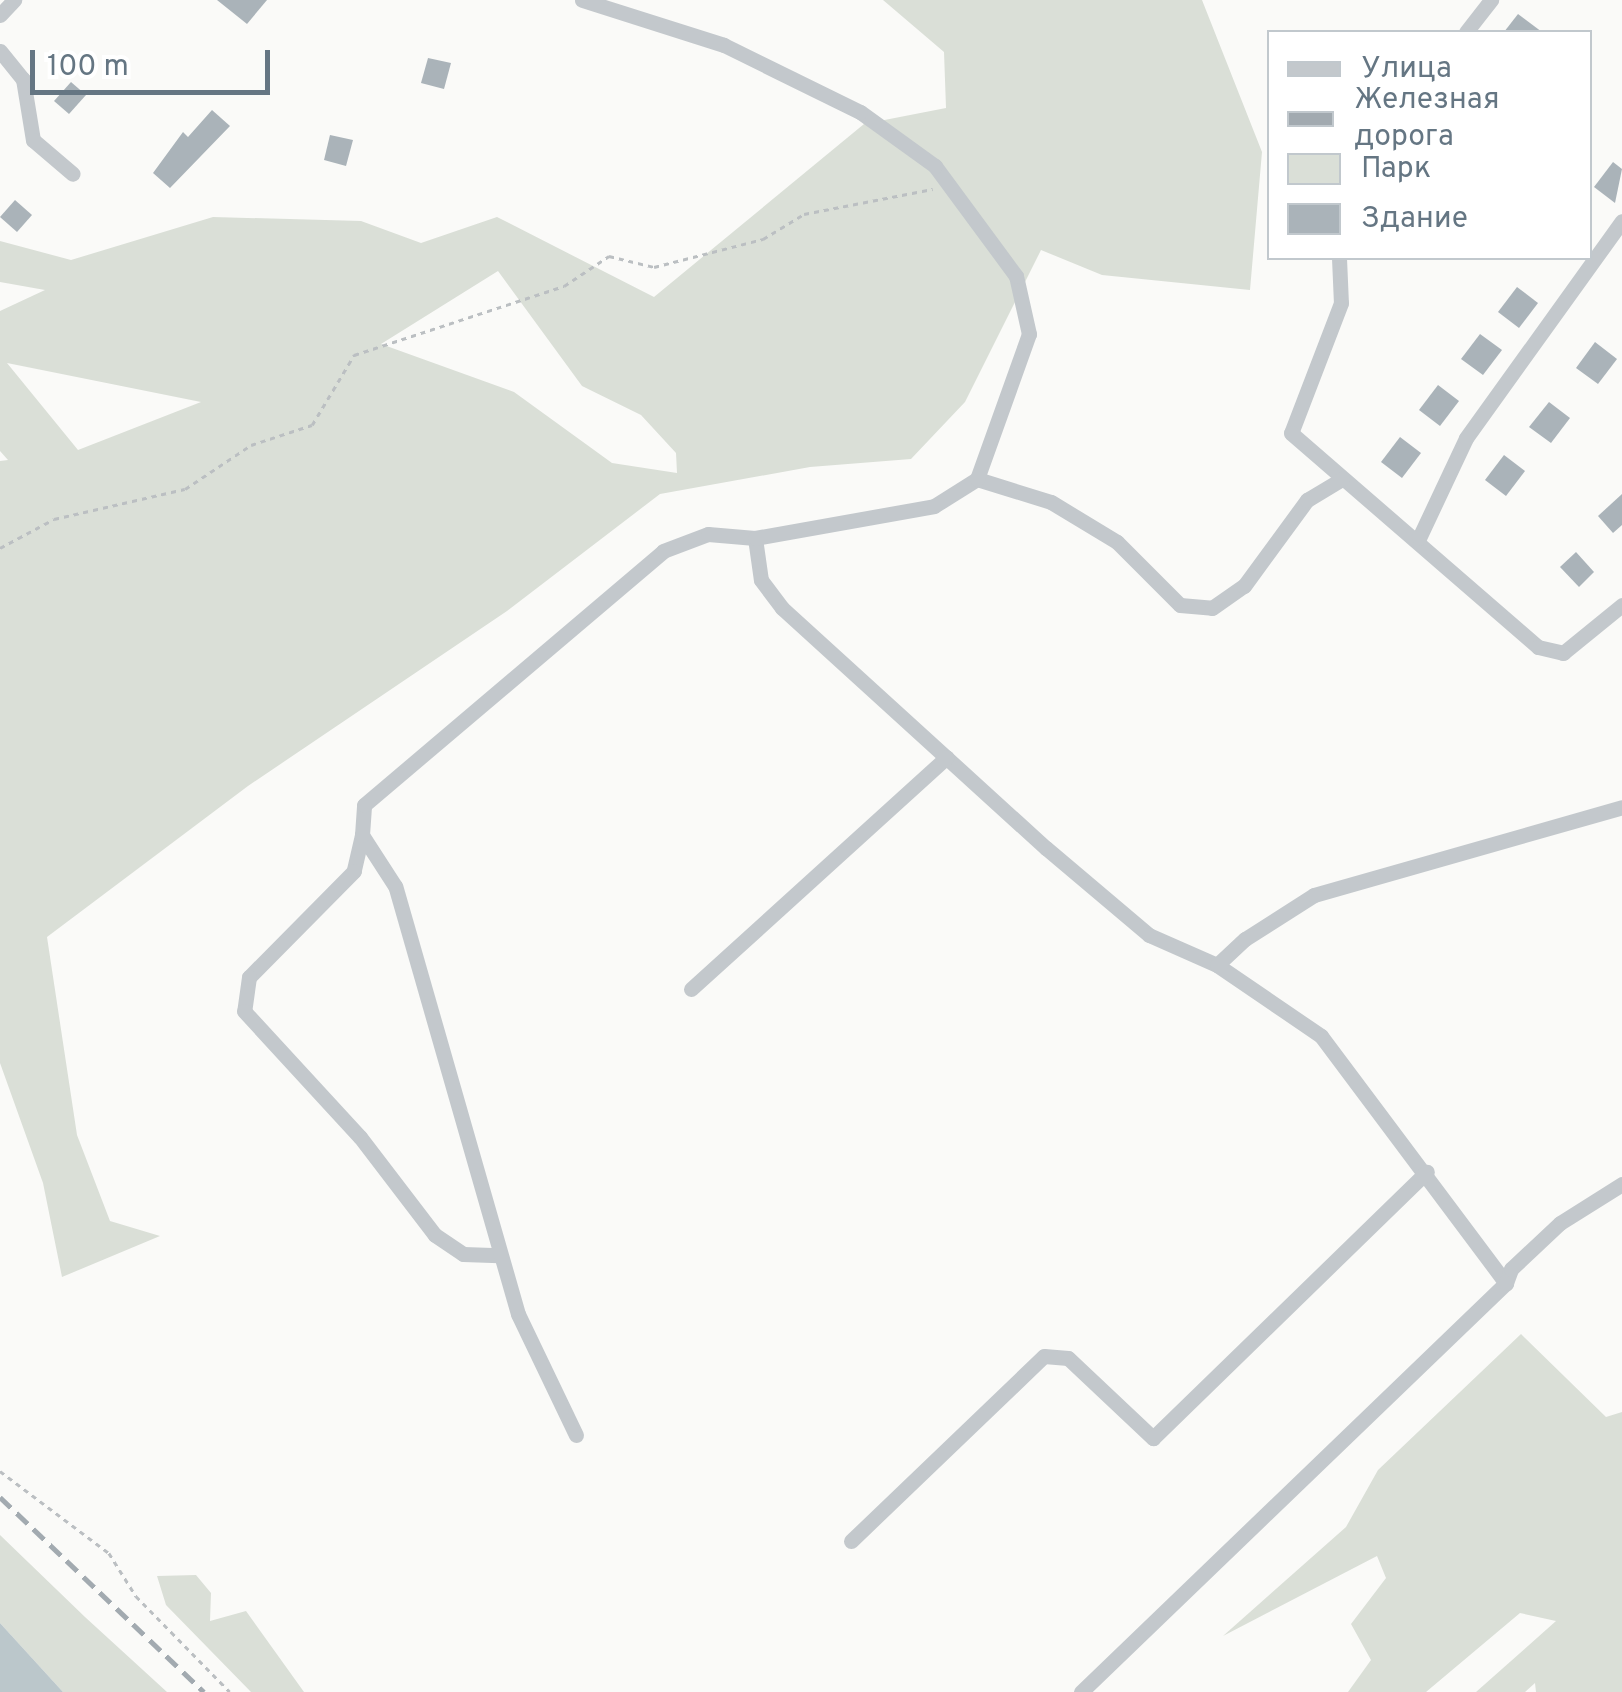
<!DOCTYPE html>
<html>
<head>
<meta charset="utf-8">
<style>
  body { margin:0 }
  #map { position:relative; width:1622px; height:1692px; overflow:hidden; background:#fafaf8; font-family:Overpass,sans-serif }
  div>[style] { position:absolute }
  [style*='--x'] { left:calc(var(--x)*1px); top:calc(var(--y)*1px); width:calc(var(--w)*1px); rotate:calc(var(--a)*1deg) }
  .green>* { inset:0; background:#dadfd7 }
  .water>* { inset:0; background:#bbc7cb }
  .building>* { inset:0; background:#aab3b9 }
  .path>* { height:2.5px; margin-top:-1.25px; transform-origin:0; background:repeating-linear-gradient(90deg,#bbbfc2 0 5px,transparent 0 10px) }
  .minor>* { height:15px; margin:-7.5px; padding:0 7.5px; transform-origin:7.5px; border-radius:7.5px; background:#c3c8cc }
  .rail>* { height:5px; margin-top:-2.5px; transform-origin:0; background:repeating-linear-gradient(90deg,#a2aab0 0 15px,transparent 0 23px) }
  span { translate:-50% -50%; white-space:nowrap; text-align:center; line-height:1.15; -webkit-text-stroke:10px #fff; paint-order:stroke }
  .legend { position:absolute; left:1267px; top:30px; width:325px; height:230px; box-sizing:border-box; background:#fff; border:2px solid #c1c8cd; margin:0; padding:12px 18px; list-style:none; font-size:30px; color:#657683 }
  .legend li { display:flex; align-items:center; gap:20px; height:50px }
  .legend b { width:50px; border:2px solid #c1c8cd }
  .scale { position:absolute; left:30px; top:50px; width:240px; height:45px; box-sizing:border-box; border:5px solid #657683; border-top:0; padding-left:12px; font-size:30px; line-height:35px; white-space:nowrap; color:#657683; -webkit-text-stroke:8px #fff; paint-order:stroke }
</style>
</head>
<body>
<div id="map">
  <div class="green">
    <i style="clip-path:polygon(evenodd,883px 0,1202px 0,1262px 152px,1250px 290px,1102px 275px,1041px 250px,965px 402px,911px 459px,810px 467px,660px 494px,507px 611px,248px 786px,47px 937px,77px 1135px,110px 1221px,160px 1236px,62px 1277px,43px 1183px,0 1063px,0 461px,8px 460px,0 451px,0 311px,45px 290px,0 282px,0 241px,71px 260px,213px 217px,361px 221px,421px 243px,497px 217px,654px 297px,864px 124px,946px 108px,944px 52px,883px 0,498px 271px,582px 386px,641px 415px,676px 453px,677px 473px,612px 463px,514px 392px,381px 344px,498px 271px,883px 0,7px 363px,201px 402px,78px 450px,7px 363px)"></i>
    <i style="clip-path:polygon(1521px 1334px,1606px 1417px,1622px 1412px,1622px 1692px,1536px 1692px,1535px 1683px,1525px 1692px,1476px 1692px,1556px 1621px,1520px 1613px,1426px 1692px,1348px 1692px,1371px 1660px,1351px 1624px,1386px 1578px,1377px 1556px,1223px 1636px,1346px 1527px,1378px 1470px)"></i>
    <i style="clip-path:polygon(0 1535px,85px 1617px,167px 1692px,63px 1692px,0 1623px)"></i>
    <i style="clip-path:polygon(196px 1575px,211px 1593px,210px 1621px,246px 1611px,304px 1692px,251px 1692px,166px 1605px,157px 1576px)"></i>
  </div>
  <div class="water">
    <i style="clip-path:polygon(0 1623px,63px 1692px,0 1692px)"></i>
  </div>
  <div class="building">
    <i style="clip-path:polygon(217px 0,267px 0,247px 24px)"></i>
    <i style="clip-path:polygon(1518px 14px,1542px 32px,1504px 32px)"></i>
    <i style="clip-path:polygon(428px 58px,451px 63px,444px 89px,421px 83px)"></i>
    <i style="clip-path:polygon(71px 82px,86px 95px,69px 114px,54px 101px)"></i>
    <i style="clip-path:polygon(212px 110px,230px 126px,170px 188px,153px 173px,183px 132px,188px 137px)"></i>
    <i style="clip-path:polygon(330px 135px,353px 140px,346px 166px,324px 160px)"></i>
    <i style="clip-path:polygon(1613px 162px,1622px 169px,1615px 203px,1594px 187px)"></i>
    <i style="clip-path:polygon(15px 200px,32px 215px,17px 232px,0 217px)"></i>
    <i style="clip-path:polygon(1517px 287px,1538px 303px,1519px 328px,1498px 312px)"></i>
    <i style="clip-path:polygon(1480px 334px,1502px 350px,1483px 375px,1461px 359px)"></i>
    <i style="clip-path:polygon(1595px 342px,1617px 359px,1598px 384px,1576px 368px)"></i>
    <i style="clip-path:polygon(1438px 385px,1459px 401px,1440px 426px,1419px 410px)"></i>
    <i style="clip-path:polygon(1549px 402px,1570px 418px,1551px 443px,1529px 427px)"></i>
    <i style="clip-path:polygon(1400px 437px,1421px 453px,1402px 478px,1381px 462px)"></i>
    <i style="clip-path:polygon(1504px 455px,1525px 471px,1506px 496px,1485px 480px)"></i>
    <i style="clip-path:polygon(1622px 494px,1622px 525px,1613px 533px,1598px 516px)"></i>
    <i style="clip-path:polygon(1576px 552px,1594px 572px,1579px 587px,1560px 567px)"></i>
  </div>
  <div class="path">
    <i style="--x:0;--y:548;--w:61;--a:-28.2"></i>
    <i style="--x:54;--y:519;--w:134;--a:-12.9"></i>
    <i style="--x:185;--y:489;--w:79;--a:-33.7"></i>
    <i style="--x:251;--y:445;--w:64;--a:-18.2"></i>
    <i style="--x:312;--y:425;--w:82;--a:-59"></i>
    <i style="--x:354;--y:355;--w:221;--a:-18.2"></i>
    <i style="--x:564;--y:286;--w:54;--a:-33.7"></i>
    <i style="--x:609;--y:256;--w:46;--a:13.7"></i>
    <i style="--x:654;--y:267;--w:113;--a:-14.4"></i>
    <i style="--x:763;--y:239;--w:48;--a:-31.4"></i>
    <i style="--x:804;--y:214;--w:131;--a:-11"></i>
    <i style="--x:0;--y:1471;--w:136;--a:37"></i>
    <i style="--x:109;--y:1553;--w:51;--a:57.9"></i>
    <i style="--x:136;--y:1596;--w:134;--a:45.6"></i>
  </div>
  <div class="minor">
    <i style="--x:0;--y:15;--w:21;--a:-47"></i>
    <i style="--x:1466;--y:32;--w:41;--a:-52"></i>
    <i style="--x:0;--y:51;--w:36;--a:51"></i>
    <i style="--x:23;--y:79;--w:62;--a:80.7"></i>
    <i style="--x:33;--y:140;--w:52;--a:40.4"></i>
    <i style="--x:1339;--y:258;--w:45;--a:87.5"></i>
    <i style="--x:1341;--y:303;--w:139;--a:111"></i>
    <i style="--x:1291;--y:433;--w:327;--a:40.9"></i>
    <i style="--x:1538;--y:647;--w:26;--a:13"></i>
    <i style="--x:1563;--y:653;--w:76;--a:-39.1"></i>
    <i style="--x:977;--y:479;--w:77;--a:17.3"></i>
    <i style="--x:1051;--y:502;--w:77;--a:31.2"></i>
    <i style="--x:1117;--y:542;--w:89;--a:45"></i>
    <i style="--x:1180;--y:605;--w:32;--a:5"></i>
    <i style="--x:1212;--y:608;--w:39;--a:-35"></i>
    <i style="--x:1244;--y:586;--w:107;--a:-53.8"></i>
    <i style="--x:1307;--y:500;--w:41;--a:-31"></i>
    <i style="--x:755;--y:538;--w:42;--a:81.9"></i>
    <i style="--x:761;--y:580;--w:35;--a:53"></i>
    <i style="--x:782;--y:608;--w:357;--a:42.3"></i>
    <i style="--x:1046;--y:848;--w:135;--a:40.2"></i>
    <i style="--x:1149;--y:935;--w:74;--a:23.8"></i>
    <i style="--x:1217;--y:965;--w:126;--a:34.3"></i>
    <i style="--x:1321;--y:1036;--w:309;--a:53.2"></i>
    <i style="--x:1506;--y:1283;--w:590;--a:136.1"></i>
    <i style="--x:1419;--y:538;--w:110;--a:-64.8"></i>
    <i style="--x:1466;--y:438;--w:267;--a:-54.3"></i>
    <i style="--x:362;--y:835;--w:37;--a:103"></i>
    <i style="--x:354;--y:871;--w:149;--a:134.7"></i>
    <i style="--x:249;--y:977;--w:34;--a:98"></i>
    <i style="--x:244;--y:1011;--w:171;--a:47.4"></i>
    <i style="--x:360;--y:1137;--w:123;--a:52.6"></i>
    <i style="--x:435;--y:1235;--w:34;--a:34"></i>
    <i style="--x:463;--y:1254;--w:36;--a:2"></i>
    <i style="--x:1217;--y:965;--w:38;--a:-43"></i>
    <i style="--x:1245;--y:939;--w:82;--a:-32.5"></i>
    <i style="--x:1314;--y:895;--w:320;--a:-15.9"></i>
    <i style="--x:691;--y:989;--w:345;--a:-42.2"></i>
    <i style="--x:1506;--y:1283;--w:15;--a:-70"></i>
    <i style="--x:1511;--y:1269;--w:67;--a:-43.2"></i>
    <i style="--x:1560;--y:1223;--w:73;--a:-32.2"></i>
    <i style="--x:576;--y:1435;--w:134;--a:-115.6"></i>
    <i style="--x:518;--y:1314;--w:445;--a:-106"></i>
    <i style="--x:395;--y:886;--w:61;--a:-122.9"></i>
    <i style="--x:362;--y:835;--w:30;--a:-86"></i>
    <i style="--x:364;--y:805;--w:392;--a:-40.3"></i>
    <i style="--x:663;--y:551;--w:48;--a:-20.7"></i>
    <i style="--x:708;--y:534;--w:47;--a:4.9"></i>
    <i style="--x:755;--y:538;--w:182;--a:-10.1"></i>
    <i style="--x:934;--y:506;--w:51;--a:-32.1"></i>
    <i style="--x:977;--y:479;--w:154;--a:-70.3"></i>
    <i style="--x:1029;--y:334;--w:59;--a:-102.6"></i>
    <i style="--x:1016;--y:276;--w:137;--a:-126.4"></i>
    <i style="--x:935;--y:166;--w:92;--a:-144.2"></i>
    <i style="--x:860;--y:112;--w:152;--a:-153.8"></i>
    <i style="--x:724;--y:45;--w:149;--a:-162.4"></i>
    <i style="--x:851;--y:1541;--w:267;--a:-43.8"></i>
    <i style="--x:1044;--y:1356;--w:24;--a:5"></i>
    <i style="--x:1068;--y:1358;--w:117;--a:43.3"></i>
    <i style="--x:1153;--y:1438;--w:382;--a:-44.2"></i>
  </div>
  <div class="rail">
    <i style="--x:0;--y:1497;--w:282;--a:43.7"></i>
  </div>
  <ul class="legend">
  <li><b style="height:12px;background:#c3c8cc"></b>Улица</li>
  <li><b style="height:12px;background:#a2aab0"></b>Железная дорога</li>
  <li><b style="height:28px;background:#dadfd7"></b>Парк</li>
  <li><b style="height:28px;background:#aab3b9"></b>Здание</li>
  </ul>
  <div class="scale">100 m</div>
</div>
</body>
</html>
